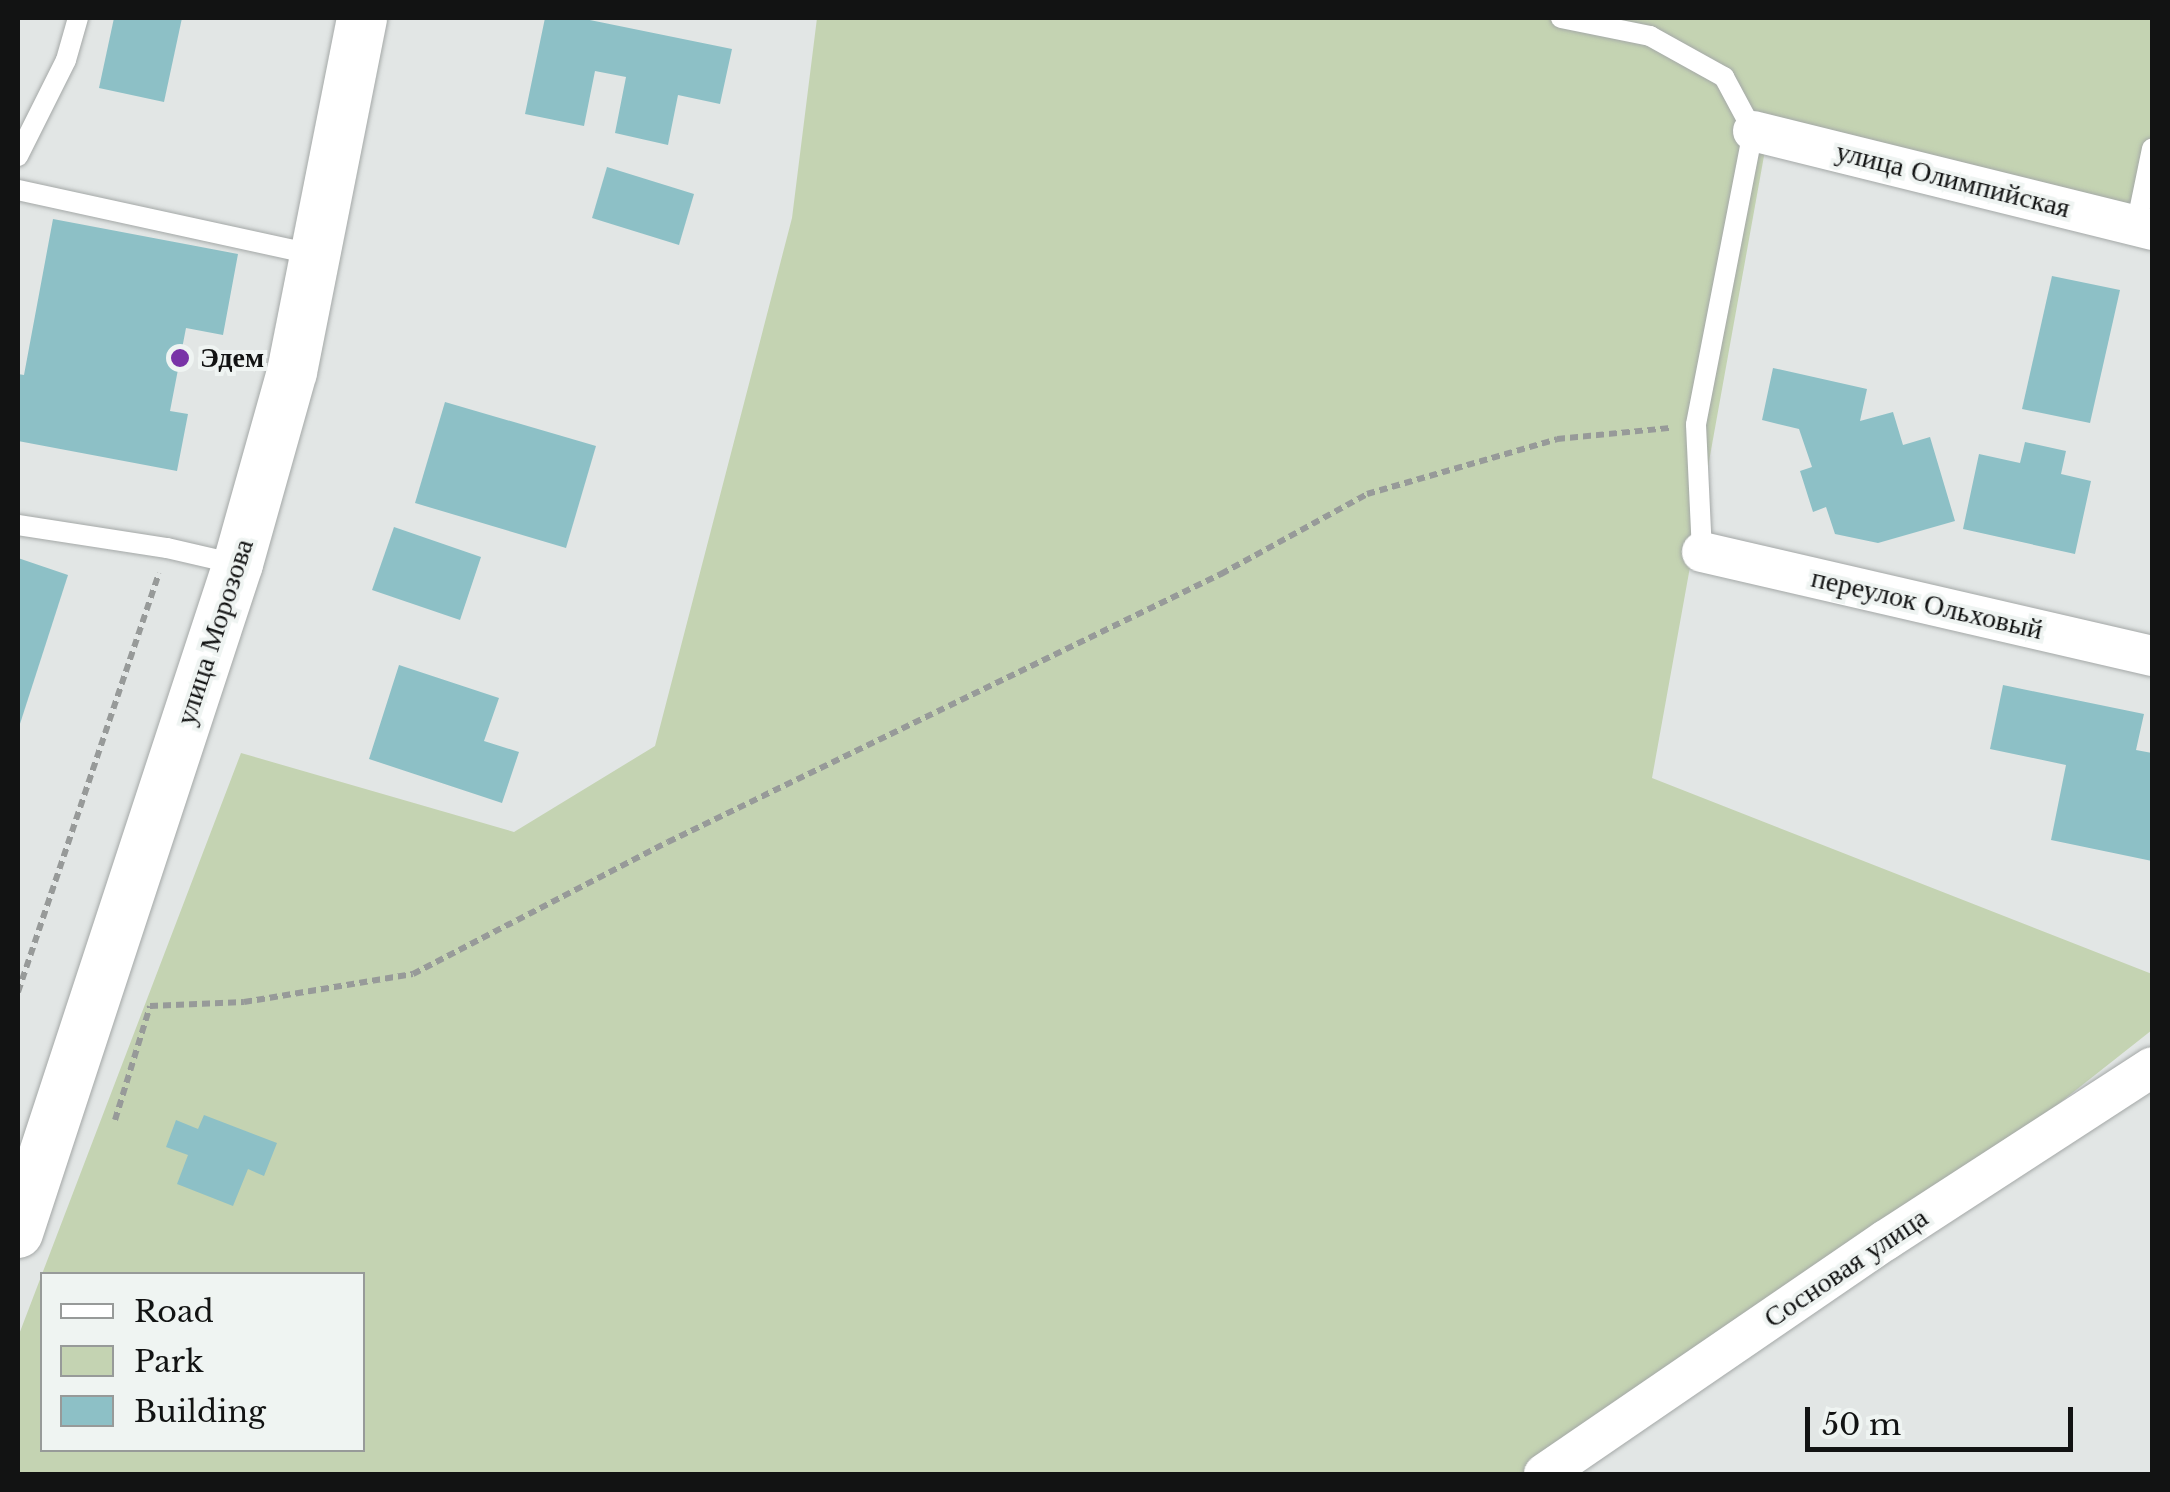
<!DOCTYPE html>
<html>
<head>
<meta charset="utf-8">
<style>
  body { margin:0 }
  #map { position:relative; width:2170px; height:1492px; overflow:hidden; background:#e2e6e5; font-family:"Libre Baskerville",serif }
  div>[style] { position:absolute }
  [style*='--x'] { left:calc(var(--x)*1px); top:calc(var(--y)*1px); width:calc(var(--w)*1px); rotate:calc(var(--a)*1deg) }
  .green>* { inset:0; background:#c4d3b2 }
  .building>* { inset:0; background:#8dc0c6 }
  .path>* { height:6px; margin-top:-3px; transform-origin:0; background:repeating-linear-gradient(90deg,#979a99 0 8px,transparent 0 13px) }
  .roads { filter:drop-shadow(0 0 2px #a4a8a7) drop-shadow(0 0 2px #a4a8a7) }
  .service>* { height:20px; margin:-10px; padding:0 10px; transform-origin:10px; border-radius:10px; background:#fff }
  .minor>* { height:40px; margin:-20px; padding:0 20px; transform-origin:20px; border-radius:20px; background:#fff }
  .tertiary>* { height:50px; margin:-25px; padding:0 25px; transform-origin:25px; border-radius:25px; background:#fff }
  .dots>* { width:28px; height:28px; translate:-50% -50%; box-sizing:border-box; border:5px solid #eff4f2; border-radius:50% }
  span { translate:-50% -50%; white-space:nowrap; text-align:center; line-height:1.15; -webkit-text-stroke:8px #eff4f2; paint-order:stroke }
  .street-label { font-size:28px; color:#121313 }
  .poi-label { font-size:28px; color:#121313; font-weight:700 }
  .left { translate:0 -50%; text-align:left }
  .frame { position:absolute; inset:0; border:20px solid #121313; pointer-events:none }
  .legend { position:absolute; left:40px; top:1272px; width:325px; height:180px; box-sizing:border-box; background:#eff4f2; border:2px solid #979a99; margin:0; padding:12px 18px; list-style:none; font-size:30px; color:#121313 }
  .legend li { display:flex; align-items:center; gap:20px; height:50px }
  .legend b { width:50px; border:2px solid #979a99 }
  .scale { position:absolute; left:1805px; top:1407px; width:268px; height:45px; box-sizing:border-box; border:5px solid #121313; border-top:0; padding-left:12px; font-size:30px; line-height:35px; white-space:nowrap; color:#121313; -webkit-text-stroke:8px #eff4f2; paint-order:stroke }
</style>
</head>
<body>
<div id="map">
  <div class="green">
    <i style="clip-path:polygon(evenodd,817px 18px,2152px 18px,2152px 211px,1771px 117px,1652px 778px,2152px 974px,2152px 1030px,1886px 1240px,1544px 1474px,18px 1474px,18px 1337px,241px 753px,514px 832px,655px 746px,792px 218px,817px 18px,42px 1274px,362px 1274px,362px 1450px,42px 1450px,42px 1274px)"></i>
  </div>
  <div class="building">
    <i style="clip-path:polygon(114px 18px,182px 18px,164px 102px,99px 88px)"></i>
    <i style="clip-path:polygon(545px 18px,580px 18px,732px 49px,720px 104px,678px 95px,668px 145px,615px 133px,626px 77px,595px 71px,584px 126px,525px 114px)"></i>
    <i style="clip-path:polygon(607px 167px,694px 194px,679px 245px,592px 218px)"></i>
    <i style="clip-path:polygon(53px 219px,238px 254px,223px 335px,186px 328px,170px 411px,188px 414px,177px 471px,18px 441px,18px 374px,24px 375px)"></i>
    <i style="clip-path:polygon(2052px 276px,2120px 290px,2090px 423px,2022px 409px)"></i>
    <i style="clip-path:polygon(1773px 368px,1867px 389px,1860px 421px,1893px 412px,1903px 445px,1930px 437px,1955px 521px,1878px 543px,1835px 534px,1826px 507px,1813px 512px,1800px 471px,1812px 467px,1799px 429px,1762px 420px)"></i>
    <i style="clip-path:polygon(445px 402px,596px 446px,566px 548px,415px 503px)"></i>
    <i style="clip-path:polygon(2025px 442px,2066px 451px,2061px 474px,2091px 481px,2075px 554px,1963px 529px,1979px 454px,2020px 463px)"></i>
    <i style="clip-path:polygon(394px 527px,481px 557px,460px 620px,372px 590px)"></i>
    <i style="clip-path:polygon(18px 558px,68px 575px,18px 730px)"></i>
    <i style="clip-path:polygon(399px 665px,499px 698px,484px 741px,519px 752px,502px 803px,369px 759px)"></i>
    <i style="clip-path:polygon(2003px 685px,2144px 714px,2136px 750px,2152px 753px,2152px 861px,2051px 840px,2066px 765px,1990px 749px)"></i>
    <i style="clip-path:polygon(204px 1115px,277px 1143px,264px 1176px,248px 1169px,233px 1206px,177px 1184px,188px 1155px,166px 1147px,176px 1120px,198px 1129px)"></i>
  </div>
  <div class="path">
    <i style="--x:18;--y:992;--w:442;--a:-71.4"></i>
    <i style="--x:115;--y:1120;--w:119;--a:-72.9"></i>
    <i style="--x:150;--y:1006;--w:94;--a:-2.4"></i>
    <i style="--x:244;--y:1002;--w:171;--a:-9.4"></i>
    <i style="--x:413;--y:974;--w:287;--a:-27.4"></i>
    <i style="--x:668;--y:842;--w:615;--a:-25.86"></i>
    <i style="--x:1221;--y:574;--w:166;--a:-28.7"></i>
    <i style="--x:1367;--y:494;--w:198;--a:-16.1"></i>
    <i style="--x:1557;--y:439;--w:114;--a:-5.6"></i>
  </div>
  <div class="roads">
    <div class="service">
      <i style="--x:1561;--y:18;--w:91;--a:11.4"></i>
      <i style="--x:1650;--y:36;--w:85;--a:29"></i>
      <i style="--x:1724;--y:77;--w:61;--a:61.8"></i>
      <i style="--x:1753;--y:131;--w:299;--a:101"></i>
      <i style="--x:1696;--y:425;--w:127;--a:87.3"></i>
      <i style="--x:18;--y:156;--w:107;--a:-63.4"></i>
      <i style="--x:66;--y:60;--w:44;--a:-74.1"></i>
      <i style="--x:18;--y:190;--w:304;--a:12.3"></i>
      <i style="--x:2136;--y:226;--w:79;--a:-78.3"></i>
      <i style="--x:18;--y:525;--w:151;--a:8.8"></i>
      <i style="--x:167;--y:548;--w:71;--a:13.1"></i>
    </div>
    <div class="minor">
      <i style="--x:1753;--y:131;--w:411;--a:13.9"></i>
      <i style="--x:1702;--y:552;--w:462;--a:13"></i>
      <i style="--x:1544;--y:1474;--w:414;--a:-34.4"></i>
      <i style="--x:1886;--y:1240;--w:317;--a:-33"></i>
    </div>
    <div class="tertiary">
      <i style="--x:18;--y:1233;--w:704;--a:-71.8"></i>
      <i style="--x:238;--y:564;--w:199;--a:-74.3"></i>
      <i style="--x:292;--y:372;--w:361;--a:-78.8"></i>
    </div>
  </div>
  <div class="dots">
    <i style="left:180px;top:358px;background:#7933a7"></i>
  </div>
  <div class="street-label">
    <span style="left:1953px;top:180px;rotate:14deg">улица Олимпийская</span>
    <span style="left:1927px;top:604px;rotate:13deg">переулок Ольховый</span>
    <span style="left:215px;top:632px;rotate:-72deg">улица Морозова</span>
    <span style="left:1846px;top:1268px;rotate:-34deg">Сосновая улица</span>
  </div>
  <div class="poi-label">
    <span class="left" style="left:200px;top:358px">Эдем</span>
  </div>
  <div class="frame"></div>
  <ul class="legend">
  <li><b style="height:12px;background:#fff"></b>Road</li>
  <li><b style="height:28px;background:#c4d3b2"></b>Park</li>
  <li><b style="height:28px;background:#8dc0c6"></b>Building</li>
  </ul>
  <div class="scale">50 m</div>
</div>
</body>
</html>
